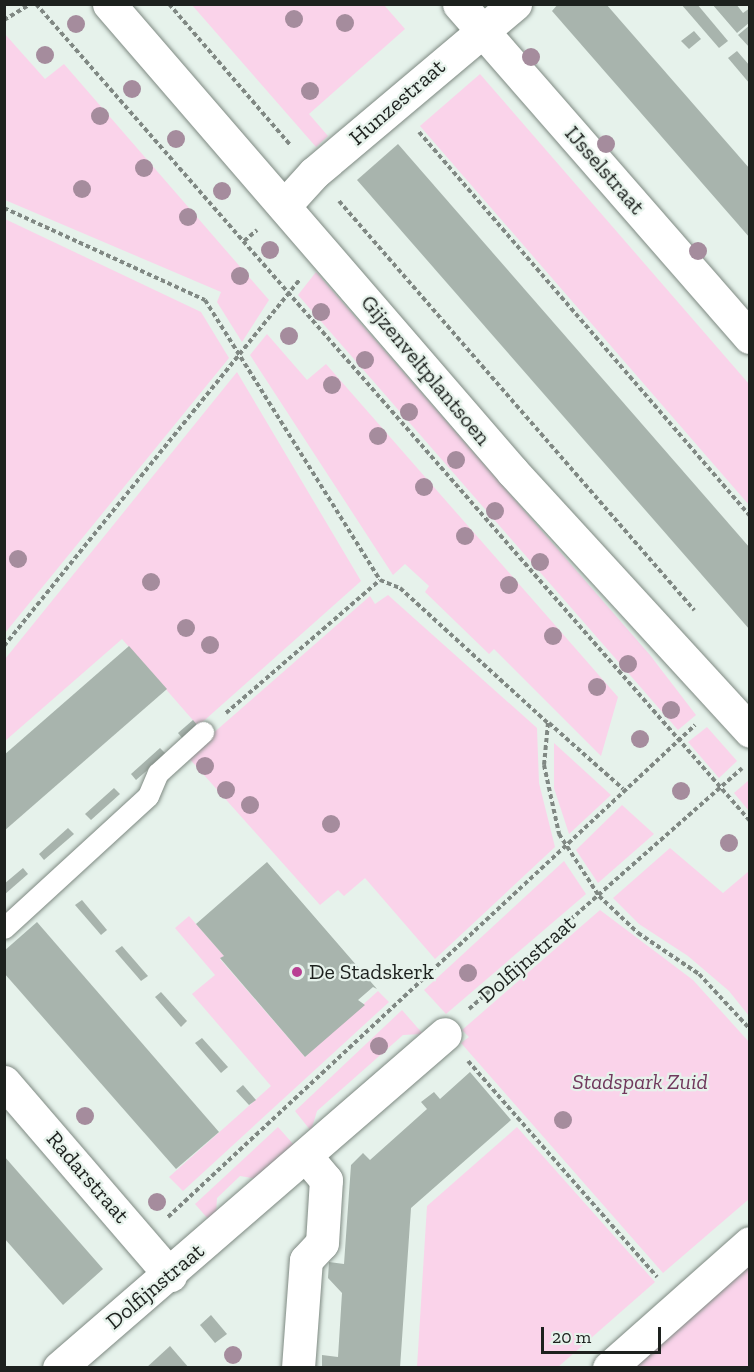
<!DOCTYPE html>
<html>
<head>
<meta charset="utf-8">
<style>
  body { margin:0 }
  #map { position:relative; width:754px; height:1372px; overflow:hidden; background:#e6f2eb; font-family:"Zilla Slab",serif }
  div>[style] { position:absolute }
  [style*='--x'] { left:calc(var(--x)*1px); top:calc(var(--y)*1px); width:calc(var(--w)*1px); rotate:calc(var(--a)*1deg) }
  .green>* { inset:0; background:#fad3ea }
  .building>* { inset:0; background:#a8b4ad }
  .path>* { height:4px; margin-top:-2px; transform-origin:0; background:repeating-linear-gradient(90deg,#808883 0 4.5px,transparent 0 7.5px) }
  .roads { filter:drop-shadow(0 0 2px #7e8982) drop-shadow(0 0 2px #7e8982) }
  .service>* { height:21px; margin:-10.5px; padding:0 10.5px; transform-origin:10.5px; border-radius:10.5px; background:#fff }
  .minor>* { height:33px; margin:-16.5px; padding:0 16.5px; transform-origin:16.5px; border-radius:16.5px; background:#fff }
  .tertiary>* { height:33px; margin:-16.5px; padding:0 16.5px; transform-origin:16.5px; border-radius:16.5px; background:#fff }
  .trees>* { width:18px; height:18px; margin:-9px; border-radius:50%; background:#a58c9d }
  .dots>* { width:16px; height:16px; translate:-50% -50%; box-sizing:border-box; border:3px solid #e6f2eb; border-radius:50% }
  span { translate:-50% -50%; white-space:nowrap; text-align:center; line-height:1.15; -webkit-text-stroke:4.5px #e6f2eb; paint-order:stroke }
  .street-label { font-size:22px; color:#1d211e }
  .poi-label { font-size:22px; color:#1d211e }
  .left { translate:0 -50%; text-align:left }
  .park-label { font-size:22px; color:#70395d; font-style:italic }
  .frame { position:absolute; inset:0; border:6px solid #1d211e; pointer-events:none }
  .scale { position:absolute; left:541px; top:1327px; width:120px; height:27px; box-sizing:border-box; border:3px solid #1d211e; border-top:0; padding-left:8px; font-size:18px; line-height:21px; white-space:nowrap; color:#1d211e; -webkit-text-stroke:4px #e6f2eb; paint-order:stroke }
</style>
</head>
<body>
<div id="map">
  <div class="green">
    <i style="clip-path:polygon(192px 5px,384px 5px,405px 29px,309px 114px,328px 136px,316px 147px)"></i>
    <i style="clip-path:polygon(4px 33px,45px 79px,64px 64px,269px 300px,242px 342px,217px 302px,221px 292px,5px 200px)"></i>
    <i style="clip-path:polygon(480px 74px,749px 384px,749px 505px,420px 126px)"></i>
    <i style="clip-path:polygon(5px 219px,201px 312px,229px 358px,5px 633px)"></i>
    <i style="clip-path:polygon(316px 272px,650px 655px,696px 715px,678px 730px,298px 295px)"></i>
    <i style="clip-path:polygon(267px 334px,307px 380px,326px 364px,618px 697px,601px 756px,494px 649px,489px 654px,425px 592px,429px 586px,405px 564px,393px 575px,250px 355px)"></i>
    <i style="clip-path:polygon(237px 372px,361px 581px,198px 726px,122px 639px,5px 741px,5px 659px)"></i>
    <i style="clip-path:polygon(388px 595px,537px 728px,539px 783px,555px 847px,435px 959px,365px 878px,344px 896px,338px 890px,320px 905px,187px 756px,370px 596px,375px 604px)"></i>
    <i style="clip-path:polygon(707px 727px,737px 761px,719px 778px,688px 742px)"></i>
    <i style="clip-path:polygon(554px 743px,611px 795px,569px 834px,554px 788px)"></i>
    <i style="clip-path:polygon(749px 780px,749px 811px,734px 793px)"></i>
    <i style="clip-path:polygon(622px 805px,654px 834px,598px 883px,576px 850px)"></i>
    <i style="clip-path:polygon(670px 848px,723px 893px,749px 871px,749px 1016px,729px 991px,688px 956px,639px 924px,613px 898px)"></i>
    <i style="clip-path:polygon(564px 861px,586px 894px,446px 1014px,424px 990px)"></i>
    <i style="clip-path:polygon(600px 910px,693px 980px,749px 1042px,749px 1199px,663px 1273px,461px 1043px,469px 1037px,462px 1030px)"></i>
    <i style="clip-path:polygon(189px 916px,224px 956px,220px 959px,305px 1057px,378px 991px,389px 1002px,183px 1191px,169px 1177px,271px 1086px,192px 994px,215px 975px,175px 928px)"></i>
    <i style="clip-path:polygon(402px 1010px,423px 1034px,403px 1035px,317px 1111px,311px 1131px,295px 1111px)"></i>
    <i style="clip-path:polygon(278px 1127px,294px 1145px,257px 1179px,240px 1176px,217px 1198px,216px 1214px,209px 1220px,195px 1204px)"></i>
    <i style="clip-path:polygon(517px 1127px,655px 1282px,558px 1367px,417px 1367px,427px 1206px)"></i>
    <i style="clip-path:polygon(749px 1266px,749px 1367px,635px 1367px)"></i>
  </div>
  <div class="building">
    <i style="clip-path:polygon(558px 4px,606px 4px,750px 169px,750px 238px,552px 11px)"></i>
    <i style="clip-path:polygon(681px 4px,697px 4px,728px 41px,719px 48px)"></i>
    <i style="clip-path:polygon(712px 4px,736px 4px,743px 13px,750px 8px,750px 22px,737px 33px)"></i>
    <i style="clip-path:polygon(750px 25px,750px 48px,738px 35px)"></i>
    <i style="clip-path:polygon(694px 31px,701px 39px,689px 49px,681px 41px)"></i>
    <i style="clip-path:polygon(737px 51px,750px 66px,750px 84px,728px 58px)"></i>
    <i style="clip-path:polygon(398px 144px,750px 548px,750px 630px,357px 180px)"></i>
    <i style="clip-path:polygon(129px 646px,167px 689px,4px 831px,4px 755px)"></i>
    <i style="clip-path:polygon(193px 720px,198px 726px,183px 739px,178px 733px)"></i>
    <i style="clip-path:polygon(160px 748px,166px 754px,136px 780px,131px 774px)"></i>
    <i style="clip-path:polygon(114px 788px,120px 794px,91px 820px,85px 814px)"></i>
    <i style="clip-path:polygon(68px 828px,74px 834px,44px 860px,39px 854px)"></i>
    <i style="clip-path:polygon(267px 862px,377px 989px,373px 987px,358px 1000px,365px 1005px,305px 1057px,220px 958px,224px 956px,196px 924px)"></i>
    <i style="clip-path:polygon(23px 868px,28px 874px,4px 895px,4px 884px)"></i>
    <i style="clip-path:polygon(82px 900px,107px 930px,101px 935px,75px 905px)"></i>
    <i style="clip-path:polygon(37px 922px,219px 1132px,176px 1169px,4px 973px,4px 951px)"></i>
    <i style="clip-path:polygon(122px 946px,148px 976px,141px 981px,115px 951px)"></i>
    <i style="clip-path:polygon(161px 992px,187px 1021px,181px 1027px,155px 997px)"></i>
    <i style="clip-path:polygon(202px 1038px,228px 1067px,221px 1073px,195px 1043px)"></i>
    <i style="clip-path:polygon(470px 1072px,511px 1120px,411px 1208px,400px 1368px,322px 1368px,322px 1355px,338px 1357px,342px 1293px,328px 1278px,329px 1262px,344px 1264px,351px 1165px,363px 1153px,370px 1160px,427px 1109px,421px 1102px,434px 1092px,440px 1099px)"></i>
    <i style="clip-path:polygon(243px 1085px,256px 1100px,249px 1105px,236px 1091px)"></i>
    <i style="clip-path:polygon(4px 1156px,103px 1269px,63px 1305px,4px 1238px)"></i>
    <i style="clip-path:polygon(211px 1315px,227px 1334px,215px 1343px,200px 1325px)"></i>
    <i style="clip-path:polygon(170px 1346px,189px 1368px,146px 1368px)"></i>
  </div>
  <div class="path">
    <i style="--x:36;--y:4;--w:1085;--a:48.85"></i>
    <i style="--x:169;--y:4;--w:187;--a:49.3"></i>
    <i style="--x:4;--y:20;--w:31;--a:-31"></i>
    <i style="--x:419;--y:132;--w:507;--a:49.24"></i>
    <i style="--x:339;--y:201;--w:542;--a:49.04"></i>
    <i style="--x:4;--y:208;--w:221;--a:24.6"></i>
    <i style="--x:205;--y:300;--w:330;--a:58"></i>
    <i style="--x:380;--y:580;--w:22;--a:22"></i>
    <i style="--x:400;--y:588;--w:200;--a:42.4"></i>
    <i style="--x:548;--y:723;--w:42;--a:95.4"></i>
    <i style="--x:544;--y:765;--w:71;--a:77.7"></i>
    <i style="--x:559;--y:834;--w:74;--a:57.2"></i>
    <i style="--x:599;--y:896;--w:54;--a:43.5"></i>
    <i style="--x:638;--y:933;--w:73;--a:33.9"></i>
    <i style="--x:699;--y:974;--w:75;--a:47.2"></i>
    <i style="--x:244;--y:241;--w:17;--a:-40"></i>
    <i style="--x:4;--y:646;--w:470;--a:-51.1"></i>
    <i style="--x:226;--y:713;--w:203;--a:-40.8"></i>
    <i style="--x:549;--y:723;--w:99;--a:41.7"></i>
    <i style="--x:469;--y:1009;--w:364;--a:-41.4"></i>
    <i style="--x:468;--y:1061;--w:287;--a:48.8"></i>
    <i style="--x:168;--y:1217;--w:721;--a:-43.03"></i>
  </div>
  <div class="roads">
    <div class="service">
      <i style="--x:4;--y:928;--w:195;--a:-42.5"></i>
      <i style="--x:148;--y:796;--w:25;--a:-67"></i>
      <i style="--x:158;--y:773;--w:61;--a:-42.3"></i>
    </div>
    <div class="minor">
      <i style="--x:459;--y:4;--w:442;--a:48.9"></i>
      <i style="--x:284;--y:206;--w:45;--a:-47.7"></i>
      <i style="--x:314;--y:173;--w:263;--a:-40.1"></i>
      <i style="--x:4;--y:1082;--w:255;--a:49.3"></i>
      <i style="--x:59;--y:1368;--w:510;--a:-40.87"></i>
      <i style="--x:298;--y:1368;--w:108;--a:-85.8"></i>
      <i style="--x:306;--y:1260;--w:23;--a:-47"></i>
      <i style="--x:322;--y:1243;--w:63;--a:-86.4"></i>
      <i style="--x:326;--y:1180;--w:31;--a:-130"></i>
      <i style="--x:609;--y:1368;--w:188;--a:-41.6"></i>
    </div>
    <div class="tertiary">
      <i style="--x:109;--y:4;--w:618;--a:49.2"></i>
      <i style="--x:513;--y:472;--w:351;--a:47.5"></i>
    </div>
  </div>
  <div class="trees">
    <i style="left:294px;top:19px"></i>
    <i style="left:345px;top:23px"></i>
    <i style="left:76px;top:24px"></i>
    <i style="left:45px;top:55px"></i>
    <i style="left:531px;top:57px"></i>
    <i style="left:132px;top:89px"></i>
    <i style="left:310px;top:91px"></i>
    <i style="left:100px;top:116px"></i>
    <i style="left:176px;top:139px"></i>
    <i style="left:606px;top:144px"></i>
    <i style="left:144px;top:168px"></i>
    <i style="left:82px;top:189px"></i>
    <i style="left:222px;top:191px"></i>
    <i style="left:188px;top:217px"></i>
    <i style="left:270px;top:250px"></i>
    <i style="left:698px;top:251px"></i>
    <i style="left:240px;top:276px"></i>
    <i style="left:321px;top:312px"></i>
    <i style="left:289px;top:336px"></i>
    <i style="left:365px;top:360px"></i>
    <i style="left:332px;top:385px"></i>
    <i style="left:409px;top:412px"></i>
    <i style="left:378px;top:436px"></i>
    <i style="left:456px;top:460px"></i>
    <i style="left:424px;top:487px"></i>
    <i style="left:495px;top:511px"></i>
    <i style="left:465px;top:536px"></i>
    <i style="left:18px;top:559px"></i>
    <i style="left:540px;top:562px"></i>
    <i style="left:151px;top:582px"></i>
    <i style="left:509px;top:585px"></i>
    <i style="left:186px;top:628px"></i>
    <i style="left:553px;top:636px"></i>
    <i style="left:210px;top:645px"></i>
    <i style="left:628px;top:664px"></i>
    <i style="left:597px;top:687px"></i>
    <i style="left:671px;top:710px"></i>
    <i style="left:640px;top:739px"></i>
    <i style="left:205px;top:766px"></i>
    <i style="left:226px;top:790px"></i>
    <i style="left:681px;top:791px"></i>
    <i style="left:250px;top:805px"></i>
    <i style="left:331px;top:824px"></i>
    <i style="left:729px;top:843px"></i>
    <i style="left:468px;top:973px"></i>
    <i style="left:379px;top:1046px"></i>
    <i style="left:85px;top:1116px"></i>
    <i style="left:563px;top:1120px"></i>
    <i style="left:157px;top:1202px"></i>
    <i style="left:233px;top:1355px"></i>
  </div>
  <div class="dots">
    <i style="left:297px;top:972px;background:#b94093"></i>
  </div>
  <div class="street-label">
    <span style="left:397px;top:102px;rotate:-41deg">Hunzestraat</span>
    <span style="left:605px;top:170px;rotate:49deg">IJsselstraat</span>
    <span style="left:426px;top:370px;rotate:50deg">Gijzenveltplantsoen</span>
    <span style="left:527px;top:959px;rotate:-41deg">Dolfijnstraat</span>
    <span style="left:88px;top:1177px;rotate:49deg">Radarstraat</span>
    <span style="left:155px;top:1286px;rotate:-40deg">Dolfijnstraat</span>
  </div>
  <div class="poi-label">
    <span class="left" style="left:309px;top:972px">De Stadskerk</span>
  </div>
  <div class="park-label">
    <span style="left:640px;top:1082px">Stadspark Zuid</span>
  </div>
  <div class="frame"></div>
  <div class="scale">20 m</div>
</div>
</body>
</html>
